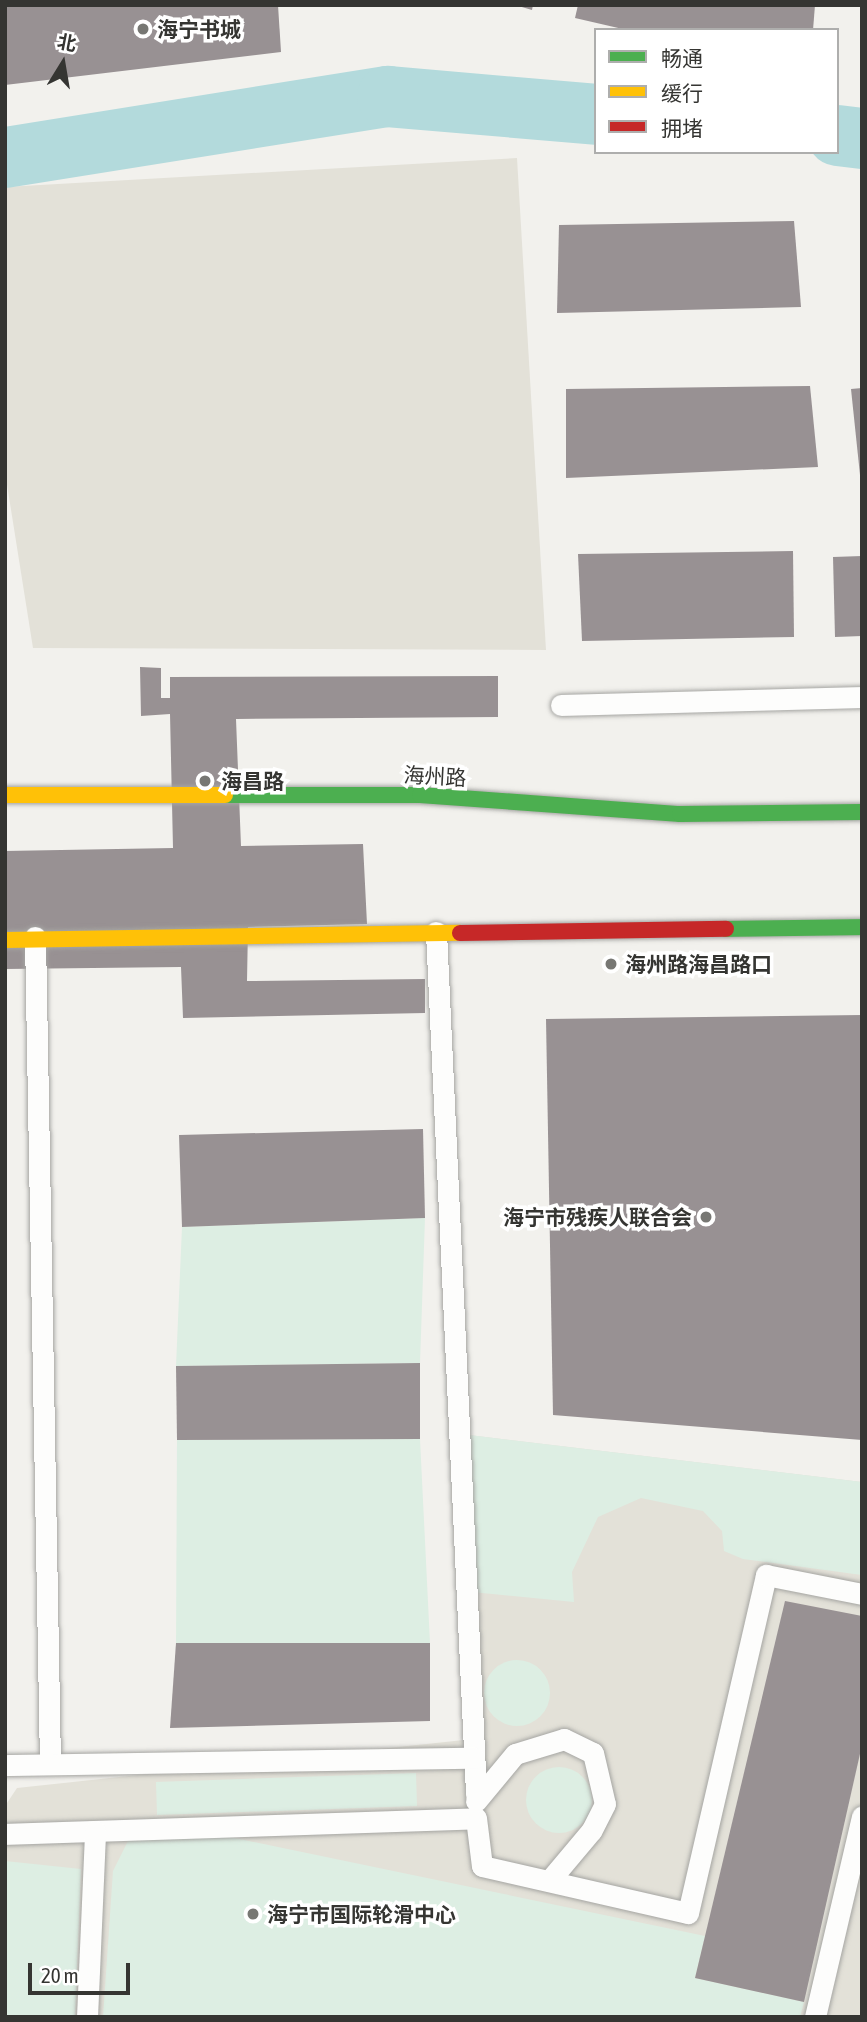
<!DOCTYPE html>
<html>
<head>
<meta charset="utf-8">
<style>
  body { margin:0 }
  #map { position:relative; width:867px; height:2022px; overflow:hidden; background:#f2f1ed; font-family:"Asap Condensed","Noto Sans SC",sans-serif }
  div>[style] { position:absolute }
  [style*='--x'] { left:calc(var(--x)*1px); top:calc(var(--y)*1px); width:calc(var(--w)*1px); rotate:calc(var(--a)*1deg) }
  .built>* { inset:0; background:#e3e1d8 }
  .green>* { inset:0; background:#ddeee3 }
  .round { border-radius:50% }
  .river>* { height:61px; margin:-30.5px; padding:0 30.5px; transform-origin:30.5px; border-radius:30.5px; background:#b3dadc }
  .building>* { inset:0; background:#989193 }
  .roads { filter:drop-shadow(0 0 2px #a5a5a2) drop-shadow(0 0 2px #a5a5a2) }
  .lane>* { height:21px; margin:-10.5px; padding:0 10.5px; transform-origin:10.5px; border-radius:10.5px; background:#fdfdfc }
  .fast>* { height:16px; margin:-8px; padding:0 8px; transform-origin:8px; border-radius:8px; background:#4caf50 }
  .slow>* { height:16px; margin:-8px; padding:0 8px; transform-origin:8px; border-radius:8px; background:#ffc107 }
  .jam>* { height:16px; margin:-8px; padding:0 8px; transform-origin:8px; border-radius:8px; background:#c62828 }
  .dots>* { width:19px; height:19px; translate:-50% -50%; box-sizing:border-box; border:4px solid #fff; border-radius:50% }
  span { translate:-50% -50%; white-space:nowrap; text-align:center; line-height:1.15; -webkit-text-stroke:7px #fff; paint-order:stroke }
  .poi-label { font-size:21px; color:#353532; font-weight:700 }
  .left { translate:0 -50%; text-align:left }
  .right { translate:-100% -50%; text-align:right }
  .street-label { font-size:21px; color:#353532 }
  .frame { position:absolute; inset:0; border:7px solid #353532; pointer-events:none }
  .legend { position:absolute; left:594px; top:28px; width:245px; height:126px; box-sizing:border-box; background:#fff; border:2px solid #aeaead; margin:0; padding:9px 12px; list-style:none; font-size:21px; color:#353532 }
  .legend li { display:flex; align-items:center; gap:14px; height:35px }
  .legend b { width:35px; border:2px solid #aeaead }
  .north { position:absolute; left:28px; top:28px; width:70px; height:70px; -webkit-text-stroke:5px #fff; paint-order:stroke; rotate:11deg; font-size:19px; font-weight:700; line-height:28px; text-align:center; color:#353532 }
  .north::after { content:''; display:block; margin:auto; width:24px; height:32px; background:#353532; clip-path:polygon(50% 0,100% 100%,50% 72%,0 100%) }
  .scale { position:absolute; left:28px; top:1963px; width:102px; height:32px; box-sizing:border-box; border:4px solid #353532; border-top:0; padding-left:9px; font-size:21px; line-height:24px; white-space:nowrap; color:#353532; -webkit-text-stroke:5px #fff; paint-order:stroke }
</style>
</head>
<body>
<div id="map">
  <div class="built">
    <i style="clip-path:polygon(517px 158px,546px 650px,33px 648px,5px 472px,5px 187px)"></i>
    <i style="clip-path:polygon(469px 1435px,862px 1482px,862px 2017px,5px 2017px,7px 1803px,17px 1788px,473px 1739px)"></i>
  </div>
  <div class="green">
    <i style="clip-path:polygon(425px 1218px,420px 1363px,176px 1366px,182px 1227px)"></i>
    <i style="clip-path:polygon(469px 1435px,862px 1482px,862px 1575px,743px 1559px,724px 1551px,722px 1531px,703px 1511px,641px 1498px,598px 1517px,572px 1572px,574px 1602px,472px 1592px)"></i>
    <i style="clip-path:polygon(420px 1439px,430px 1643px,176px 1643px,177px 1440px)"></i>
    <i class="round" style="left:484px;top:1660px;width:66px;height:66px"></i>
    <i class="round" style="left:526px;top:1767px;width:66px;height:66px"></i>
    <i style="clip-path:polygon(416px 1773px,417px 1806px,157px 1815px,156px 1782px)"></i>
    <i style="clip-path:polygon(130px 1837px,230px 1837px,705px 1936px,695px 1978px,804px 2002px,800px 2017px,103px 2017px,113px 1871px)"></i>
    <i style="clip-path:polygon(5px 1861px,81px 1869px,75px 2017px,5px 2017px)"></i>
  </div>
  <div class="river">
    <i style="--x:837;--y:135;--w:25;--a:7"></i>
    <i style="--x:5;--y:157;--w:387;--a:-9.1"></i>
    <i style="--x:387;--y:96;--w:210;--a:4.9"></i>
  </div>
  <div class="building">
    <i style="clip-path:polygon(5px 5px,278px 5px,281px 52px,5px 85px)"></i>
    <i style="clip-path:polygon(515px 5px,533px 5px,532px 10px)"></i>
    <i style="clip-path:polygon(578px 5px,815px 5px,813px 30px,627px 30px,575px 18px)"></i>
    <i style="clip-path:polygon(794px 221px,801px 307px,557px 313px,559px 225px)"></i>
    <i style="clip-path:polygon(810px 386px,818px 467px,566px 478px,566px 389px)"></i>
    <i style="clip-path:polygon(862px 388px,862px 475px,860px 475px,851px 389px)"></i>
    <i style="clip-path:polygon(793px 551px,794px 637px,582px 641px,578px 554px)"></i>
    <i style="clip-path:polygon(862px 556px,862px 636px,835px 637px,833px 557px)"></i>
    <i style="clip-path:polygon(140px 667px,161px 668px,161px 698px,170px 698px,170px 677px,498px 676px,498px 717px,236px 719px,241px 846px,363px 844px,367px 924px,248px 927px,247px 981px,425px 979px,425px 1013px,183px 1018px,181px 967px,5px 969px,5px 851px,173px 848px,170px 714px,141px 716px)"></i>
    <i style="clip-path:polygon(862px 1015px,862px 1440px,553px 1415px,546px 1019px)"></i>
    <i style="clip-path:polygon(423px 1129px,425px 1218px,182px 1227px,179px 1135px)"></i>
    <i style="clip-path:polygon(420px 1363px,420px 1439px,177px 1440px,176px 1366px)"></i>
    <i style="clip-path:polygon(785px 1601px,862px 1616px,862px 1745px,804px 2002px,695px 1978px)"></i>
    <i style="clip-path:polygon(176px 1643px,430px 1643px,430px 1721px,170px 1728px)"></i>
  </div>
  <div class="roads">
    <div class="lane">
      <i style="--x:561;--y:705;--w:301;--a:-1.5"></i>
      <i style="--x:436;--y:932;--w:863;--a:87.34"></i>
      <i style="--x:35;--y:937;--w:827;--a:88.96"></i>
      <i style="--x:5;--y:1765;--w:469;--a:-0.9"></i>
      <i style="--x:476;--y:1801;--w:61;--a:-50.3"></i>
      <i style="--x:515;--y:1754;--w:51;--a:-17"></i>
      <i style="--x:564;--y:1739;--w:32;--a:26"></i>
      <i style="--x:593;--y:1753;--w:52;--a:76.8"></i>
      <i style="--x:605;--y:1804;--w:30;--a:117"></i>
      <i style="--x:591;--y:1831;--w:65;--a:130"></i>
      <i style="--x:5;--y:1834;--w:471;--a:-1.9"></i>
      <i style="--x:476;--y:1818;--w:48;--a:82.9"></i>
      <i style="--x:482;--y:1866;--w:211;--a:12.9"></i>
      <i style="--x:688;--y:1913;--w:347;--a:-77"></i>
      <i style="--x:766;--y:1575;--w:98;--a:11.2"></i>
      <i style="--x:87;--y:2017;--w:186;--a:-87.5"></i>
      <i style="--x:815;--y:2017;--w:206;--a:-76.8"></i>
    </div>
    <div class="fast">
      <i style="--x:225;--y:795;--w:195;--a:0"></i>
      <i style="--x:420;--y:795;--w:261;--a:4.2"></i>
      <i style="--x:680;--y:814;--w:182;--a:-0.6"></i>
      <i style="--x:726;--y:929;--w:136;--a:-0.8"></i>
    </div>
    <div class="slow">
      <i style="--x:5;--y:795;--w:220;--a:0"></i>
      <i style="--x:5;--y:940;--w:455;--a:-0.9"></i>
    </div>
    <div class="jam">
      <i style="--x:460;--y:933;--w:266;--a:-0.9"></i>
    </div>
  </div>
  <div class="dots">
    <i style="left:143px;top:29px;background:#777773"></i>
    <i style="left:205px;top:781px;background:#777773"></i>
    <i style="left:611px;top:964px;background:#777773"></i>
    <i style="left:706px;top:1217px;background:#777773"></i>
    <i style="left:253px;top:1914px;background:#777773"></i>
  </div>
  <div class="poi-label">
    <span class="left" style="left:157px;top:29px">海宁书城</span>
    <span class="left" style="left:221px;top:781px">海昌路</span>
    <span class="left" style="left:625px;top:964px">海州路海昌路口</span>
    <span class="right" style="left:692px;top:1217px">海宁市残疾人联合会</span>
    <span class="left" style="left:267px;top:1914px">海宁市国际轮滑中心</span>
  </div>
  <div class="street-label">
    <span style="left:435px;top:776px;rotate:3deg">海州路</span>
  </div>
  <div class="frame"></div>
  <ul class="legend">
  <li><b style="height:9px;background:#4caf50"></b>畅通</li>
  <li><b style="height:9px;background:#ffc107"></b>缓行</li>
  <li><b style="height:9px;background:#c62828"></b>拥堵</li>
  </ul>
  <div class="north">北</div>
  <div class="scale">20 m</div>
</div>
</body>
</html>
